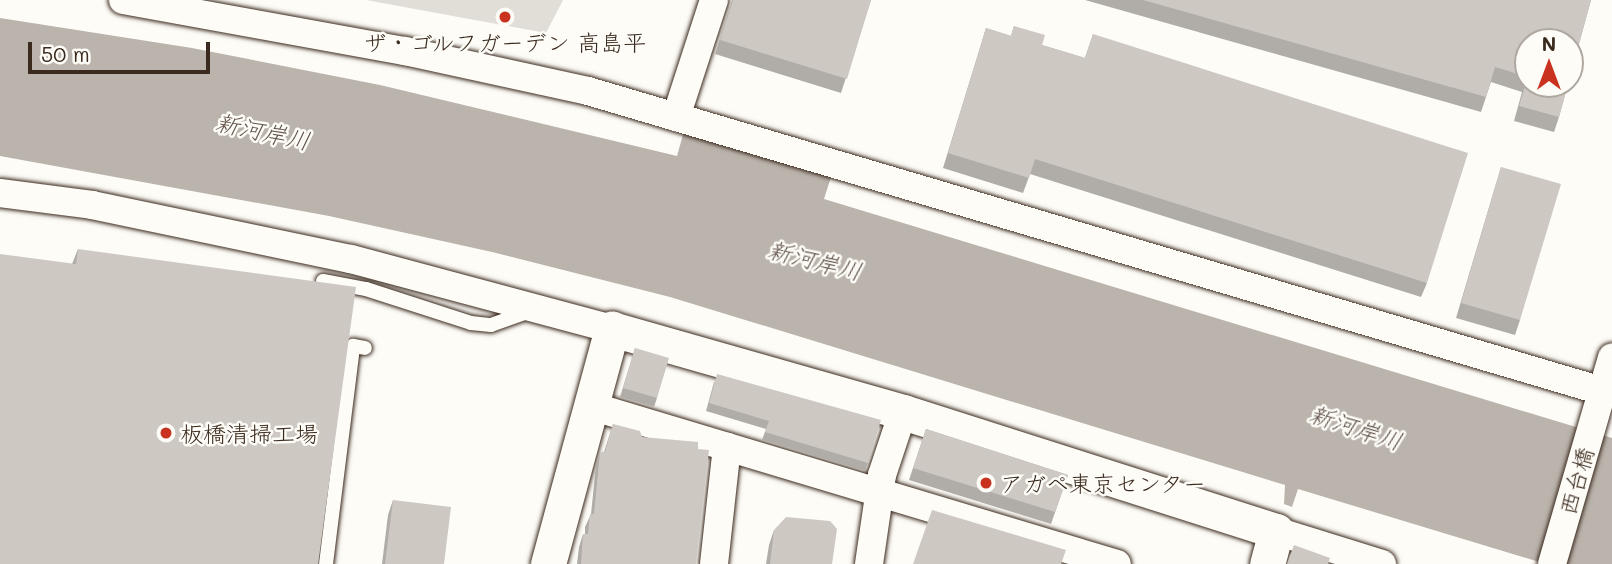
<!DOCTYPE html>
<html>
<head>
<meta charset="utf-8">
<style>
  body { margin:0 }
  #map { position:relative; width:1612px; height:564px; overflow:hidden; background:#fdfcf7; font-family:Mali,"Klee One",sans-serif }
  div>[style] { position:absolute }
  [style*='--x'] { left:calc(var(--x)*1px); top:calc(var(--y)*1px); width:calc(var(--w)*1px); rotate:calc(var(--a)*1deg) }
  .green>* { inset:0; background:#e1ded7 }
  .water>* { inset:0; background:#bbb4ad }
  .roads { filter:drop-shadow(0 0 2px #3b2a1e) drop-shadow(0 0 2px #3b2a1e) }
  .service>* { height:14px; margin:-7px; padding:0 7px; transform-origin:7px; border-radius:7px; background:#fdfcf7 }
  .minor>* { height:28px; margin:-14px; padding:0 14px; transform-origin:14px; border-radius:14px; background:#fdfcf7 }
  .tertiary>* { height:35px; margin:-17.5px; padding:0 17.5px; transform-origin:17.5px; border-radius:17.5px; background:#fdfcf7 }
  .wall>* { inset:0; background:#b0aca7 }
  .building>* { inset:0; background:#cdc8c2 }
  .dots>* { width:19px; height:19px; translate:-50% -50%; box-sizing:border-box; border:4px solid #fdfcf7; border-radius:50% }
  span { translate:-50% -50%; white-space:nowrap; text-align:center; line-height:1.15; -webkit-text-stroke:5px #fdfcf7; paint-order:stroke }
  .poi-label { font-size:23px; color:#3b2a1e }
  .left { translate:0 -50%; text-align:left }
  .street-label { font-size:23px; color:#3b2a1e }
  .water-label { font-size:24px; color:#615349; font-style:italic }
  .north { position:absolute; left:1514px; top:28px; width:70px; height:70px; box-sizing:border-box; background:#fdfcf7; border:2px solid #afa8a0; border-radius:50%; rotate:0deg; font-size:19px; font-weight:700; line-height:28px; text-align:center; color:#3b2a1e }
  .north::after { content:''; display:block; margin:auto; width:24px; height:32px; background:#c8321e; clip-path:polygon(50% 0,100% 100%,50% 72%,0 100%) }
  .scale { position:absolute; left:28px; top:42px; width:182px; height:32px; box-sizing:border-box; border:4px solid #3b2a1e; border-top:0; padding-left:9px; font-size:21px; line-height:24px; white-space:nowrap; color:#3b2a1e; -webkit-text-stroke:5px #fdfcf7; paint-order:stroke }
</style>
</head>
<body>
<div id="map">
  <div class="green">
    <i style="clip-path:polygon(366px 0,563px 0,546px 33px)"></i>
  </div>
  <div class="water">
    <i style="clip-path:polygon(0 18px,192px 48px,380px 85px,677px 156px,684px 131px,832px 174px,824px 199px,1612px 438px,1612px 564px,1546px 564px,1298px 489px,1292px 507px,1284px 504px,1285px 485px,670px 297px,492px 252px,329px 216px,0 156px)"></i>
  </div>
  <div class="roads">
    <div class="service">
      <i style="--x:323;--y:281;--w:44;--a:10.5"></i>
      <i style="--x:366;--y:289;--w:110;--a:17.9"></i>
      <i style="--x:471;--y:323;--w:20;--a:6"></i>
      <i style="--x:491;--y:325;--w:41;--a:-19.7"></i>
      <i style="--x:326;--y:564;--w:220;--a:-82.9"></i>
      <i style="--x:353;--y:346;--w:12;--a:9"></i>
    </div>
    <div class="minor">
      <i style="--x:123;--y:0;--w:287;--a:10.3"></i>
      <i style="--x:405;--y:51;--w:187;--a:12.3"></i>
      <i style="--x:588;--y:91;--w:1057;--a:16.48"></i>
      <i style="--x:676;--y:117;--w:123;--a:-72"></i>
      <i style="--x:0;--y:193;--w:93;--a:7.4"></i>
      <i style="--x:92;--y:205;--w:265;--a:11.8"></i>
      <i style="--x:351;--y:259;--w:270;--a:15"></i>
      <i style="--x:591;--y:406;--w:549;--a:16.72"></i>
      <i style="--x:1276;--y:531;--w:111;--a:17.3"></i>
      <i style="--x:714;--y:564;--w:118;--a:-83.7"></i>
      <i style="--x:869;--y:564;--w:90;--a:-81.7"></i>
      <i style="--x:882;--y:475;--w:66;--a:-71.6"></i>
      <i style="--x:1552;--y:564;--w:215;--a:-73.8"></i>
    </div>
    <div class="tertiary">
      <i style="--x:548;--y:564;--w:244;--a:-74.8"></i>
      <i style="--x:612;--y:329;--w:303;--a:15.9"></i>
      <i style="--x:903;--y:412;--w:392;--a:17.7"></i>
      <i style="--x:1276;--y:531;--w:34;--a:105"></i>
    </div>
  </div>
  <div class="wall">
    <i style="clip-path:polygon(732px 0,871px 0,841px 93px,715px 54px)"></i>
    <i style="clip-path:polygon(1085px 0,1591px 0,1559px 117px,1554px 132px,1514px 121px,1522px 92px,1491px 82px,1481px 112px)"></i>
    <i style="clip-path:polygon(1014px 26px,1042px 45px,1085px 58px,1093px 34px,1427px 283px,1421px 297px,1030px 174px,1023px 193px,943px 168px,986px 28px,1011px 36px)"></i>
    <i style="clip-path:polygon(1501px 167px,1520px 320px,1515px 335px,1456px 318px)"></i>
    <i style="clip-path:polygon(78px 249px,318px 564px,72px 264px)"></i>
    <i style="clip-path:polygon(635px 348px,657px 398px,654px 407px,620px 397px)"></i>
    <i style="clip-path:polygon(714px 382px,868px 463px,865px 471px,762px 440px,766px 429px,706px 411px)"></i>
    <i style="clip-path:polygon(613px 424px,696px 564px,577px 564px,579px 547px,583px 534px,585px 534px,585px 527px,591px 514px,596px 465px,600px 452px,604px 452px)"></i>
    <i style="clip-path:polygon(926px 429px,1068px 475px,1051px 524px,909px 480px)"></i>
    <i style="clip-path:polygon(393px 500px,444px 564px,382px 564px,388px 515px)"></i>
    <i style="clip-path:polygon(774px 530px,832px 564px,766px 564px,769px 545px)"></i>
  </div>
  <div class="building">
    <i style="clip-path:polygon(733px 0,871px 0,847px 79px,720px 40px)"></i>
    <i style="clip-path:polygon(1143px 0,1591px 0,1570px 77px,1570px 42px,1528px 42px,1528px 84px,1568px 84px,1559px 117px,1519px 106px,1528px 77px,1495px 67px,1486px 97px)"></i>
    <i style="clip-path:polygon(1014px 26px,1045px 35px,1042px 45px,1085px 58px,1093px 34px,1468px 153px,1427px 283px,1035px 159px,1029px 178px,948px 153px,986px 28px,1011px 36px)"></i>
    <i style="clip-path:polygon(1501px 167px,1561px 184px,1520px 320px,1461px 303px)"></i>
    <i style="clip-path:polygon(78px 249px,356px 287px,318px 564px,0 564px,0 254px,76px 264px)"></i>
    <i style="clip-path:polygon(635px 348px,669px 358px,657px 398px,623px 388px)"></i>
    <i style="clip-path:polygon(717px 374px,881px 420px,868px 463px,765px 432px,769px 421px,709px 403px)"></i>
    <i style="clip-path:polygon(613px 424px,640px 431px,642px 437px,698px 442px,698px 449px,709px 450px,696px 564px,581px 564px,583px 534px,588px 534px,590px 514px,594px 514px,600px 452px,605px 452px)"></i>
    <i style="clip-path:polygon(926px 429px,1068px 475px,1055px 512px,913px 468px)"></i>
    <i style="clip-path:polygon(393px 500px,451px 507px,444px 564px,385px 564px)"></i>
    <i style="clip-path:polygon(932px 510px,1066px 550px,1061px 564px,913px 564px)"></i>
    <i style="clip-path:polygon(786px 517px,830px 521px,837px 529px,832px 564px,770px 564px,774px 530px)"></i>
    <i style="clip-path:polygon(1294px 545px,1330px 558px,1328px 564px,1287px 564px)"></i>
  </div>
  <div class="dots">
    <i style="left:505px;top:17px;background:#c8321e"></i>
    <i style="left:166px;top:433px;background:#c8321e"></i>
    <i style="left:986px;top:483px;background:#c8321e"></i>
  </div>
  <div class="poi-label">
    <span style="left:505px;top:42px">ザ・ゴルフガーデン 高島平</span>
    <span class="left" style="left:180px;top:433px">板橋清掃工場</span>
    <span class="left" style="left:1000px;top:483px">アガペ東京センター</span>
  </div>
  <div class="street-label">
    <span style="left:1576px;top:481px;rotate:-74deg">西台橋</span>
  </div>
  <div class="water-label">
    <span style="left:263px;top:131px;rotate:12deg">新河岸川</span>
    <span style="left:815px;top:260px;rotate:14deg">新河岸川</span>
    <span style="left:1356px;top:427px;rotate:18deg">新河岸川</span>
  </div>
  <div class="north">N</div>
  <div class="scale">50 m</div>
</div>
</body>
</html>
